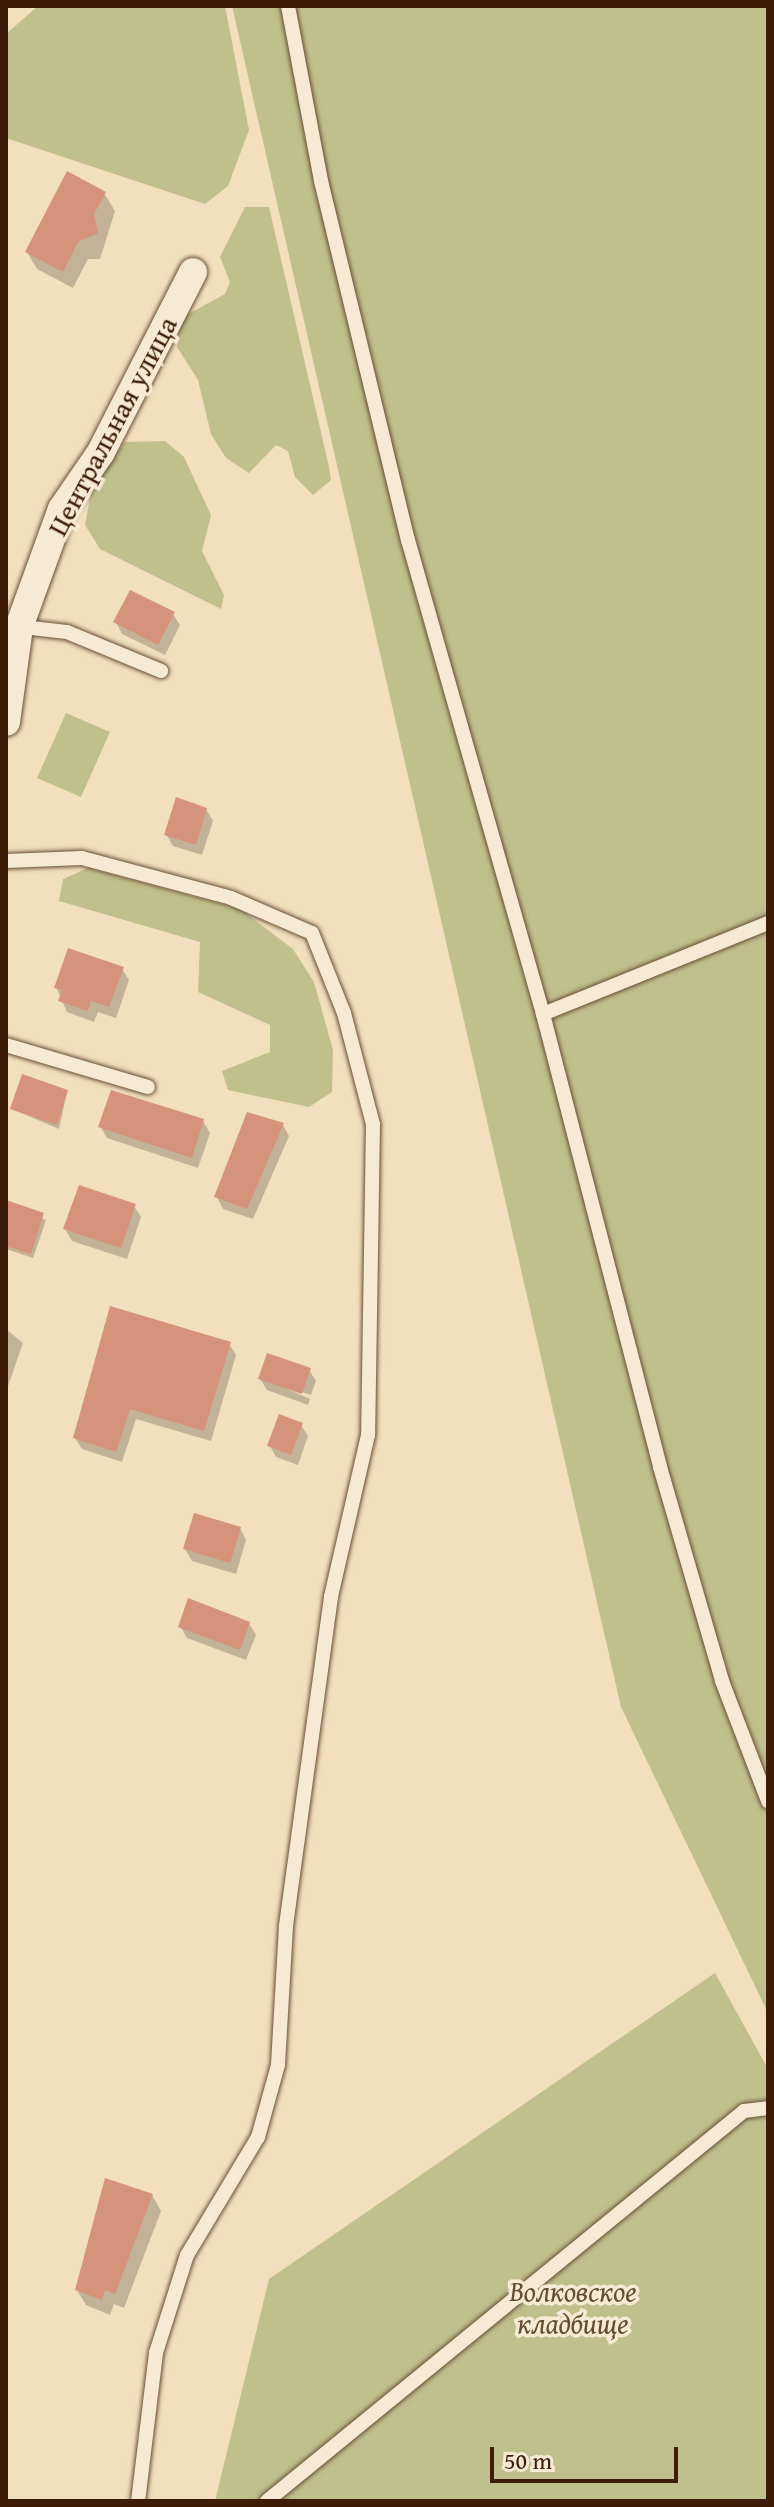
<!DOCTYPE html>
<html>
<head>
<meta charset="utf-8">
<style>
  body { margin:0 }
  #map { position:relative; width:774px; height:2507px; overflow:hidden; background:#f2dfbe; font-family:"Gentium Book Plus",serif }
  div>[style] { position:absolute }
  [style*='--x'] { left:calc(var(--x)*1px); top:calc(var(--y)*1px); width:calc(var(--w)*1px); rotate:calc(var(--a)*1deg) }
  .green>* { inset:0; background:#c0c08d }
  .shadow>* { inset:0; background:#0003 }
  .building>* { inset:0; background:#d5937b }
  .roads { filter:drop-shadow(0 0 2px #6a4e35) drop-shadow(0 0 2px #6a4e35) }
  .service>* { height:14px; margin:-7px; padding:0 7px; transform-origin:7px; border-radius:7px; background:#f7ead5 }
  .minor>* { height:28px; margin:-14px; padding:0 14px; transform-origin:14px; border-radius:14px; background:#f7ead5 }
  span { translate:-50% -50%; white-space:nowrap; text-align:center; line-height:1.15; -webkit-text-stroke:7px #f7ead5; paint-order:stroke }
  .street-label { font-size:28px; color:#3d1d07 }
  .park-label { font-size:28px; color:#644e2f; font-style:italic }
  .frame { position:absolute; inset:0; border:8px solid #3d1d07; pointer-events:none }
  .scale { position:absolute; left:490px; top:2447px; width:188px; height:36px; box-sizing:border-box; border:4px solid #3d1d07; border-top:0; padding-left:10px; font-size:24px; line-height:28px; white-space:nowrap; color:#3d1d07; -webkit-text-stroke:6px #f7ead5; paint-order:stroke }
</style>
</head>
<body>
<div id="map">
  <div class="green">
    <i style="clip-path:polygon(38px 6px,225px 6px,249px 130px,228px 186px,205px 204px,6px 138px,6px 34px)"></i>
    <i style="clip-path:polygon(232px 6px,768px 6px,768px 2013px,621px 1707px)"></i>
    <i style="clip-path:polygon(245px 207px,269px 207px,329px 467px,331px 480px,313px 495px,295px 477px,288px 451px,276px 445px,249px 473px,226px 458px,211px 434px,198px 380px,177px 347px,181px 318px,225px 294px,230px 282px,220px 257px)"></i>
    <i style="clip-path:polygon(165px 441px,184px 457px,211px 515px,202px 551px,224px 595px,221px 609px,100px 549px,85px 525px,92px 486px,125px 442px)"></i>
    <i style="clip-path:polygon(66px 713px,110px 732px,81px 797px,37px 778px)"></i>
    <i style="clip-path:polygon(88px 868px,240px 909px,293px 949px,314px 982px,333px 1050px,332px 1092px,309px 1107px,228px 1090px,222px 1071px,270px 1052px,270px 1025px,198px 992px,200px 942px,59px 901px,63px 879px)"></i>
    <i style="clip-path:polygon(715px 1973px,768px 2069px,768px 2501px,215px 2501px,269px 2279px)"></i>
  </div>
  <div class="shadow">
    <i style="clip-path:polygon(104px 193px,115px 211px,100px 259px,88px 259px,73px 288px,37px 269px,27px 252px)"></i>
    <i style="clip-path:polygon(173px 614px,180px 625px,165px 655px,122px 634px,116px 622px)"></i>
    <i style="clip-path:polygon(206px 809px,213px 821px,202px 855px,173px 846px,166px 834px)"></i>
    <i style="clip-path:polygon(122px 969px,129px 980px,116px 1018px,98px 1012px,94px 1022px,67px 1012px,56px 987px)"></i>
    <i style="clip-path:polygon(67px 1092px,59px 1129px,12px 1109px)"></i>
    <i style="clip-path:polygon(203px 1121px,210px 1133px,198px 1168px,107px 1138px,100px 1126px)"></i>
    <i style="clip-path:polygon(283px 1125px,289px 1136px,253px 1219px,223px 1209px,217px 1197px)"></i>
    <i style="clip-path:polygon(6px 1202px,46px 1220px,33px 1258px,6px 1249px)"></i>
    <i style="clip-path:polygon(134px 1206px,141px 1217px,127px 1259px,72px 1241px,65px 1229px)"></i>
    <i style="clip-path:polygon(6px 1329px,23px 1343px,8px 1386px,6px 1385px)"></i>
    <i style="clip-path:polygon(229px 1344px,236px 1355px,211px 1441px,136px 1419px,122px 1462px,82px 1449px,75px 1438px)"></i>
    <i style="clip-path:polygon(309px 1370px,316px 1381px,311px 1395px,267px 1380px,310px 1399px,308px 1405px,267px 1390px,260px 1379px)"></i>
    <i style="clip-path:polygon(301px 1425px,308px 1436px,298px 1465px,276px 1457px,270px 1446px)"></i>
    <i style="clip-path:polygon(240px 1528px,246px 1540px,236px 1574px,192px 1561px,185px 1549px)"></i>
    <i style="clip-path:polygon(249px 1623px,256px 1635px,246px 1660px,187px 1638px,180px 1626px)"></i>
    <i style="clip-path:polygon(152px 2195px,161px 2211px,124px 2308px,114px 2304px,110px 2315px,86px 2305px,77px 2290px)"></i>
  </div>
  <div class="building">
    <i style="clip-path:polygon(67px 171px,106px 192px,94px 214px,98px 233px,78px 242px,63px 272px,25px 252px)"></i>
    <i style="clip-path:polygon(130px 590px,175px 612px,158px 645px,113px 622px)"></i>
    <i style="clip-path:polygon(176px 797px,207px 808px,196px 845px,164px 835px)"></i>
    <i style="clip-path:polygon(68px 948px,124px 967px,109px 1007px,91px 1001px,88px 1011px,58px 1001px,62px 990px,54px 988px)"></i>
    <i style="clip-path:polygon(22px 1074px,68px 1090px,57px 1125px,10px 1109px)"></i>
    <i style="clip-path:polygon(111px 1090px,204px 1119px,192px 1158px,98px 1127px)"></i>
    <i style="clip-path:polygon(247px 1112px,284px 1123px,247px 1209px,214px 1197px)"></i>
    <i style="clip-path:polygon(79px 1185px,136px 1204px,121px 1248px,63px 1229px)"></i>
    <i style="clip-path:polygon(6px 1200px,44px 1213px,31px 1254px,6px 1246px)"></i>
    <i style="clip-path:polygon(110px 1306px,231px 1342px,204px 1431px,130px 1409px,116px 1452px,73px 1438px)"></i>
    <i style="clip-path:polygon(267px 1353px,311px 1368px,302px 1394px,258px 1379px)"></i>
    <i style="clip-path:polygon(279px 1414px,303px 1423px,291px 1455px,267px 1446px)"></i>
    <i style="clip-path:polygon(194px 1513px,241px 1527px,230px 1563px,183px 1549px)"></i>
    <i style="clip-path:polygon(188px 1598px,250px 1622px,240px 1650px,178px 1627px)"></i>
    <i style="clip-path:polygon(105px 2178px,153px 2194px,115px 2294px,105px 2290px,102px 2300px,75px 2290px)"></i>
  </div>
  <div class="roads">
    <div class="service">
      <i style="--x:288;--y:6;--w:178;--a:79.3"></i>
      <i style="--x:321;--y:181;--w:369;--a:76.4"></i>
      <i style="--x:408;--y:540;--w:493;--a:74.1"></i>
      <i style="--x:543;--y:1014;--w:468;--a:75.5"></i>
      <i style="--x:660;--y:1467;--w:223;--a:73.8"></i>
      <i style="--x:722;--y:1681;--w:129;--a:69"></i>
      <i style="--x:14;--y:626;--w:53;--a:6.5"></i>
      <i style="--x:67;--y:632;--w:102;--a:22.5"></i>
      <i style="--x:6;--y:861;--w:76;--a:-2.3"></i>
      <i style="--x:82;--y:858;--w:154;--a:15"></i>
      <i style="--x:231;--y:898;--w:88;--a:23.4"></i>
      <i style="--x:312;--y:933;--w:86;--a:68.2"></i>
      <i style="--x:344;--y:1013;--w:115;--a:75.4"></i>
      <i style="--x:373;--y:1124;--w:311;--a:90.9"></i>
      <i style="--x:368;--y:1435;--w:166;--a:102.9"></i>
      <i style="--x:331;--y:1597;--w:332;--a:97.8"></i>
      <i style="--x:286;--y:1926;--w:139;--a:93.3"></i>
      <i style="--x:278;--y:2065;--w:75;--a:105.5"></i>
      <i style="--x:258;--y:2137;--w:138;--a:121"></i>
      <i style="--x:187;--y:2255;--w:103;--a:107.6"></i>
      <i style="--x:156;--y:2353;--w:149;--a:96.9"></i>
      <i style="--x:543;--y:1014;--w:243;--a:-22"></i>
      <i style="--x:6;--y:1045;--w:148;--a:16.5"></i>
      <i style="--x:267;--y:2501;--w:616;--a:-39.27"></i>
      <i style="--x:744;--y:2111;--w:24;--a:-7"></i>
    </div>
    <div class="minor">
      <i style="--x:6;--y:722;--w:96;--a:-82.2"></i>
      <i style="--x:19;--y:627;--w:126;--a:-70"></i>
      <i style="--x:62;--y:509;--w:69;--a:-55.6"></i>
      <i style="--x:101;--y:452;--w:202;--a:-62.9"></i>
    </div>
  </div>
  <div class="street-label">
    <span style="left:112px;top:426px;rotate:-62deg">Центральная улица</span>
  </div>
  <div class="park-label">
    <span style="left:573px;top:2307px">Волковское<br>кладбище</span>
  </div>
  <div class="frame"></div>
  <div class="scale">50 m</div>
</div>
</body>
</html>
